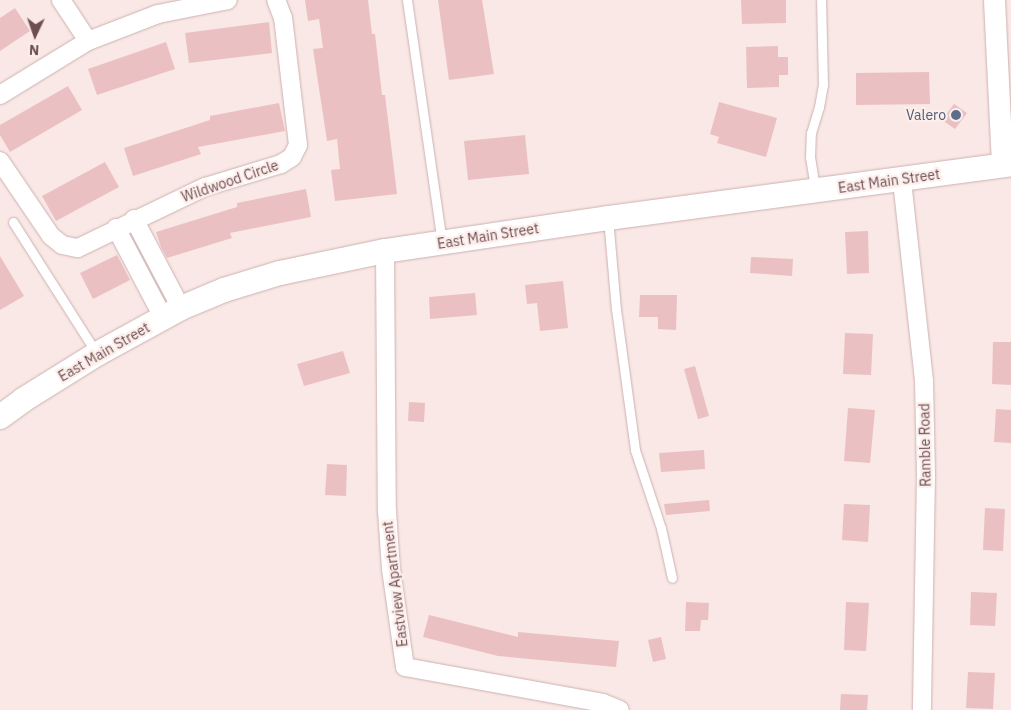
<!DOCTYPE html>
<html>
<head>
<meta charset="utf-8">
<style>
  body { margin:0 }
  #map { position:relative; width:1011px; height:710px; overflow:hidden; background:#f9e8e5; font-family:"IBM Plex Sans",sans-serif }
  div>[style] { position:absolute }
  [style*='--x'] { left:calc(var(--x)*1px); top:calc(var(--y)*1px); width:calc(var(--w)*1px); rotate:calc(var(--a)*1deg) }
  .building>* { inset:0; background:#ebc0c3 }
  .roads { filter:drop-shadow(0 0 1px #ccb1b1) drop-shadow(0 0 1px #ccb1b1) }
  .service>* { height:9px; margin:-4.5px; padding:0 4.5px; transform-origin:4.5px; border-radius:4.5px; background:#fff }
  .minor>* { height:18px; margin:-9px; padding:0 9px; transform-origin:9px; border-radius:9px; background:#fff }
  .tertiary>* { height:21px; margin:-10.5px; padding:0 10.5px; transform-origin:10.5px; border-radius:10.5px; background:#fff }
  .secondary>* { height:24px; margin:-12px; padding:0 12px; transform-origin:12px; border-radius:12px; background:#fff }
  .dots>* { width:14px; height:14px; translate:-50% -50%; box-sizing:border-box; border:2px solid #fceeeb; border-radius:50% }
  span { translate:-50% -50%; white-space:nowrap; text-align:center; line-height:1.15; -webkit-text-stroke:4.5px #fceeeb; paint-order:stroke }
  .service-label { font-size:14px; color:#4e5e75 }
  .right { translate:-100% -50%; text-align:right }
  .street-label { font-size:14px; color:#6f4e51 }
  .north { position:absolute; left:10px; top:10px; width:50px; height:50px; -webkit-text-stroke:4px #fceeeb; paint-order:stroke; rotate:183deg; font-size:14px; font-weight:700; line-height:20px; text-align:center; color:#6f4e51 }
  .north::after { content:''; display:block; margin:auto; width:18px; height:22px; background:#6f4e51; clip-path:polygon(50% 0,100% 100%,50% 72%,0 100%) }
</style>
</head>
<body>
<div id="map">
  <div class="building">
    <i style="clip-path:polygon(305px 0,368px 0,372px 34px,375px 34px,382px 95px,385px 95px,397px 194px,335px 201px,331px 170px,340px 169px,337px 139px,327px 141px,313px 49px,323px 48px,319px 19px,308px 21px)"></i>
    <i style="clip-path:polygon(438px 0,482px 0,494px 74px,449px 80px)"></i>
    <i style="clip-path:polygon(741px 0,786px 0,786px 23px,742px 24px)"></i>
    <i style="clip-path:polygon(15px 8px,30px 31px,0 51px,0 18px)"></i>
    <i style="clip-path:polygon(269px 22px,272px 53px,189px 63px,185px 33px)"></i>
    <i style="clip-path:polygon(166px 42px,175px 69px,97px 95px,88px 69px)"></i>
    <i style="clip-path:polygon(778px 46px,778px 57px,788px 57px,788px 75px,779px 75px,779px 87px,747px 88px,746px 47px)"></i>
    <i style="clip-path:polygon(929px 72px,930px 104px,856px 105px,856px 73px)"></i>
    <i style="clip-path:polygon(68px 86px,82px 110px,10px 152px,0 135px,0 125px)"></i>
    <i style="clip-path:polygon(719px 102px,777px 118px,766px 157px,717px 143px,719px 137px,710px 134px)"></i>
    <i style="clip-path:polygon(279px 103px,285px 131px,198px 147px,201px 154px,133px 176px,124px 148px,210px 120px,210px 116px)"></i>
    <i style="clip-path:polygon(954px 104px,967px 113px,955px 129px,942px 120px)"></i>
    <i style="clip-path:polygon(525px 135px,529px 174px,468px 180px,464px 141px)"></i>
    <i style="clip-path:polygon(105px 162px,119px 187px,56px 221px,42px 196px)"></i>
    <i style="clip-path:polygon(306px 189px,311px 217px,230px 233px,232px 238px,167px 258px,161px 247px,156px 232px,237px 207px,237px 203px)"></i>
    <i style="clip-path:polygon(868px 231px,869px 273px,847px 274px,845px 232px)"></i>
    <i style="clip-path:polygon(117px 255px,130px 280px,93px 299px,80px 273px)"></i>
    <i style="clip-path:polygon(0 256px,24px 296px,0 310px)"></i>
    <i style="clip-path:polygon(751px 257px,793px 259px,792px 276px,750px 273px)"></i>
    <i style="clip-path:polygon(563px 281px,568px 328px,540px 331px,537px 303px,527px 304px,525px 285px)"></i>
    <i style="clip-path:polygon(475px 293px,477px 315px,430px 319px,429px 297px)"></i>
    <i style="clip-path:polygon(640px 295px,677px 295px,676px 330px,658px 329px,658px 317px,639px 317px)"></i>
    <i style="clip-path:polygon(845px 333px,873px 334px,871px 375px,843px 374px)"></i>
    <i style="clip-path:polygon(993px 342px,1011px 342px,1011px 385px,992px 384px)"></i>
    <i style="clip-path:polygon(343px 351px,350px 373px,304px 386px,297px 364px)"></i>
    <i style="clip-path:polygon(695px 366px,709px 416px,698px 419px,684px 369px)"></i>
    <i style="clip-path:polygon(409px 402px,425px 403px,424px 422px,408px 421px)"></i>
    <i style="clip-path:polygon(848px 408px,875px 410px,870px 463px,844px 461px)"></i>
    <i style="clip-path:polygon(996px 409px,1011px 410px,1011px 443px,994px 442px)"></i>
    <i style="clip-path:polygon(704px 450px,705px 469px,661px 472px,659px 453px)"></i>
    <i style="clip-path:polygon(327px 464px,347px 465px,346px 496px,325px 495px)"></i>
    <i style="clip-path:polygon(709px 500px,710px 511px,666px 515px,664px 504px)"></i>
    <i style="clip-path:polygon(844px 504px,870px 505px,868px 542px,842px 540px)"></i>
    <i style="clip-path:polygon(985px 508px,1005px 509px,1003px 551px,983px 550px)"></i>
    <i style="clip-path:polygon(971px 592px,997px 593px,995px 626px,970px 625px)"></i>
    <i style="clip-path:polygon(686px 602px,709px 603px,708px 620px,701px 620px,700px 631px,685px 631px)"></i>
    <i style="clip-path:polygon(846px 602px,869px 603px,866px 651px,844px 650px)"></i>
    <i style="clip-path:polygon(429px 615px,518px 637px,518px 632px,619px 641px,616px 667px,498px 656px,423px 637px)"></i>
    <i style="clip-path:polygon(661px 637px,666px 659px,653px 662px,648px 640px)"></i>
    <i style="clip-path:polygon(968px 672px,995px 673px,993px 709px,966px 708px)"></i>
    <i style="clip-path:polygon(841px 694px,868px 695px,867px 710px,840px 710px)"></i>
  </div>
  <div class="roads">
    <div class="service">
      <i style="--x:407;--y:0;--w:246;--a:81.8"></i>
      <i style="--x:815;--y:188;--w:30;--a:-99"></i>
      <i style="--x:810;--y:158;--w:25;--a:-88"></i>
      <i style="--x:811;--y:133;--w:27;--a:-73"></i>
      <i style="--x:819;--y:107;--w:22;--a:-80"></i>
      <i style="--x:823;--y:85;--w:85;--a:-91.3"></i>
      <i style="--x:608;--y:218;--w:91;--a:85"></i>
      <i style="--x:616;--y:309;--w:142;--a:82.3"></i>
      <i style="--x:635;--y:450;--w:82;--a:71.6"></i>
      <i style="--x:661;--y:528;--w:51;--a:77.6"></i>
      <i style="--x:13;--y:222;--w:156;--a:57.5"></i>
    </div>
    <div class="minor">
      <i style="--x:61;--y:0;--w:49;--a:56.6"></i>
      <i style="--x:0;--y:95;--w:103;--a:-31.5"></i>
      <i style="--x:88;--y:41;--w:75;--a:-21.1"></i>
      <i style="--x:158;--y:14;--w:71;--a:-11.3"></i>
      <i style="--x:0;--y:161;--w:91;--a:55.8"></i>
      <i style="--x:51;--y:236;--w:14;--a:39"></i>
      <i style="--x:62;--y:245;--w:16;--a:11"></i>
      <i style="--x:78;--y:248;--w:141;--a:-25.7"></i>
      <i style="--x:205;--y:187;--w:79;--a:-16.8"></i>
      <i style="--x:281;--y:164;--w:13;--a:-32"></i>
      <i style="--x:292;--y:157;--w:13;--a:-63"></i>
      <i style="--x:298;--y:145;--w:128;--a:-96.7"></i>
      <i style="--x:283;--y:18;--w:19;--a:-111"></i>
      <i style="--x:902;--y:181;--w:201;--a:83.7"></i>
      <i style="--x:924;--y:381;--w:94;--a:88.8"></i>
      <i style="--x:926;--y:475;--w:235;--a:91"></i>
      <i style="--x:134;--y:219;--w:101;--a:62.2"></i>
      <i style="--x:116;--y:228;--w:101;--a:62.2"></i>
      <i style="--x:385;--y:251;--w:260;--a:89.6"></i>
      <i style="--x:387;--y:511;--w:58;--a:86.1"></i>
      <i style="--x:391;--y:569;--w:99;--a:81.9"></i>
      <i style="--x:405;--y:667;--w:201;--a:10.3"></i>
      <i style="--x:603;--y:703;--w:18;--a:22"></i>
    </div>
    <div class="tertiary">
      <i style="--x:994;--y:0;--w:166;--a:87.2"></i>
    </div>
    <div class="secondary">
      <i style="--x:0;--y:417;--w:29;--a:-36"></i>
      <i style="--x:23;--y:400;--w:87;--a:-31.9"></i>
      <i style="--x:97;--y:354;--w:96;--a:-28.7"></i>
      <i style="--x:181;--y:308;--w:47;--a:-22.7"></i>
      <i style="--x:224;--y:290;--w:59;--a:-16.9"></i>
      <i style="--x:280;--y:273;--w:107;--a:-11.8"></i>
      <i style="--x:385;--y:251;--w:225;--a:-8.4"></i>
      <i style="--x:608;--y:218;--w:407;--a:-7.6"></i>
    </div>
  </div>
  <div class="dots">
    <i style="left:956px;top:115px;background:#5c6f8a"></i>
  </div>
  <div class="service-label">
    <span class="right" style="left:946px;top:115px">Valero</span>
  </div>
  <div class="street-label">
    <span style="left:230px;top:181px;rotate:-19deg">Wildwood Circle</span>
    <span style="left:889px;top:181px;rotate:-8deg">East Main Street</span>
    <span style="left:488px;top:236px;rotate:-9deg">East Main Street</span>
    <span style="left:104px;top:352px;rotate:-30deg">East Main Street</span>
    <span style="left:925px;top:445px;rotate:-91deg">Ramble Road</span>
    <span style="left:395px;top:584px;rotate:-97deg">Eastview Apartment</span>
  </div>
  <div class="north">N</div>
</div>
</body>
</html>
